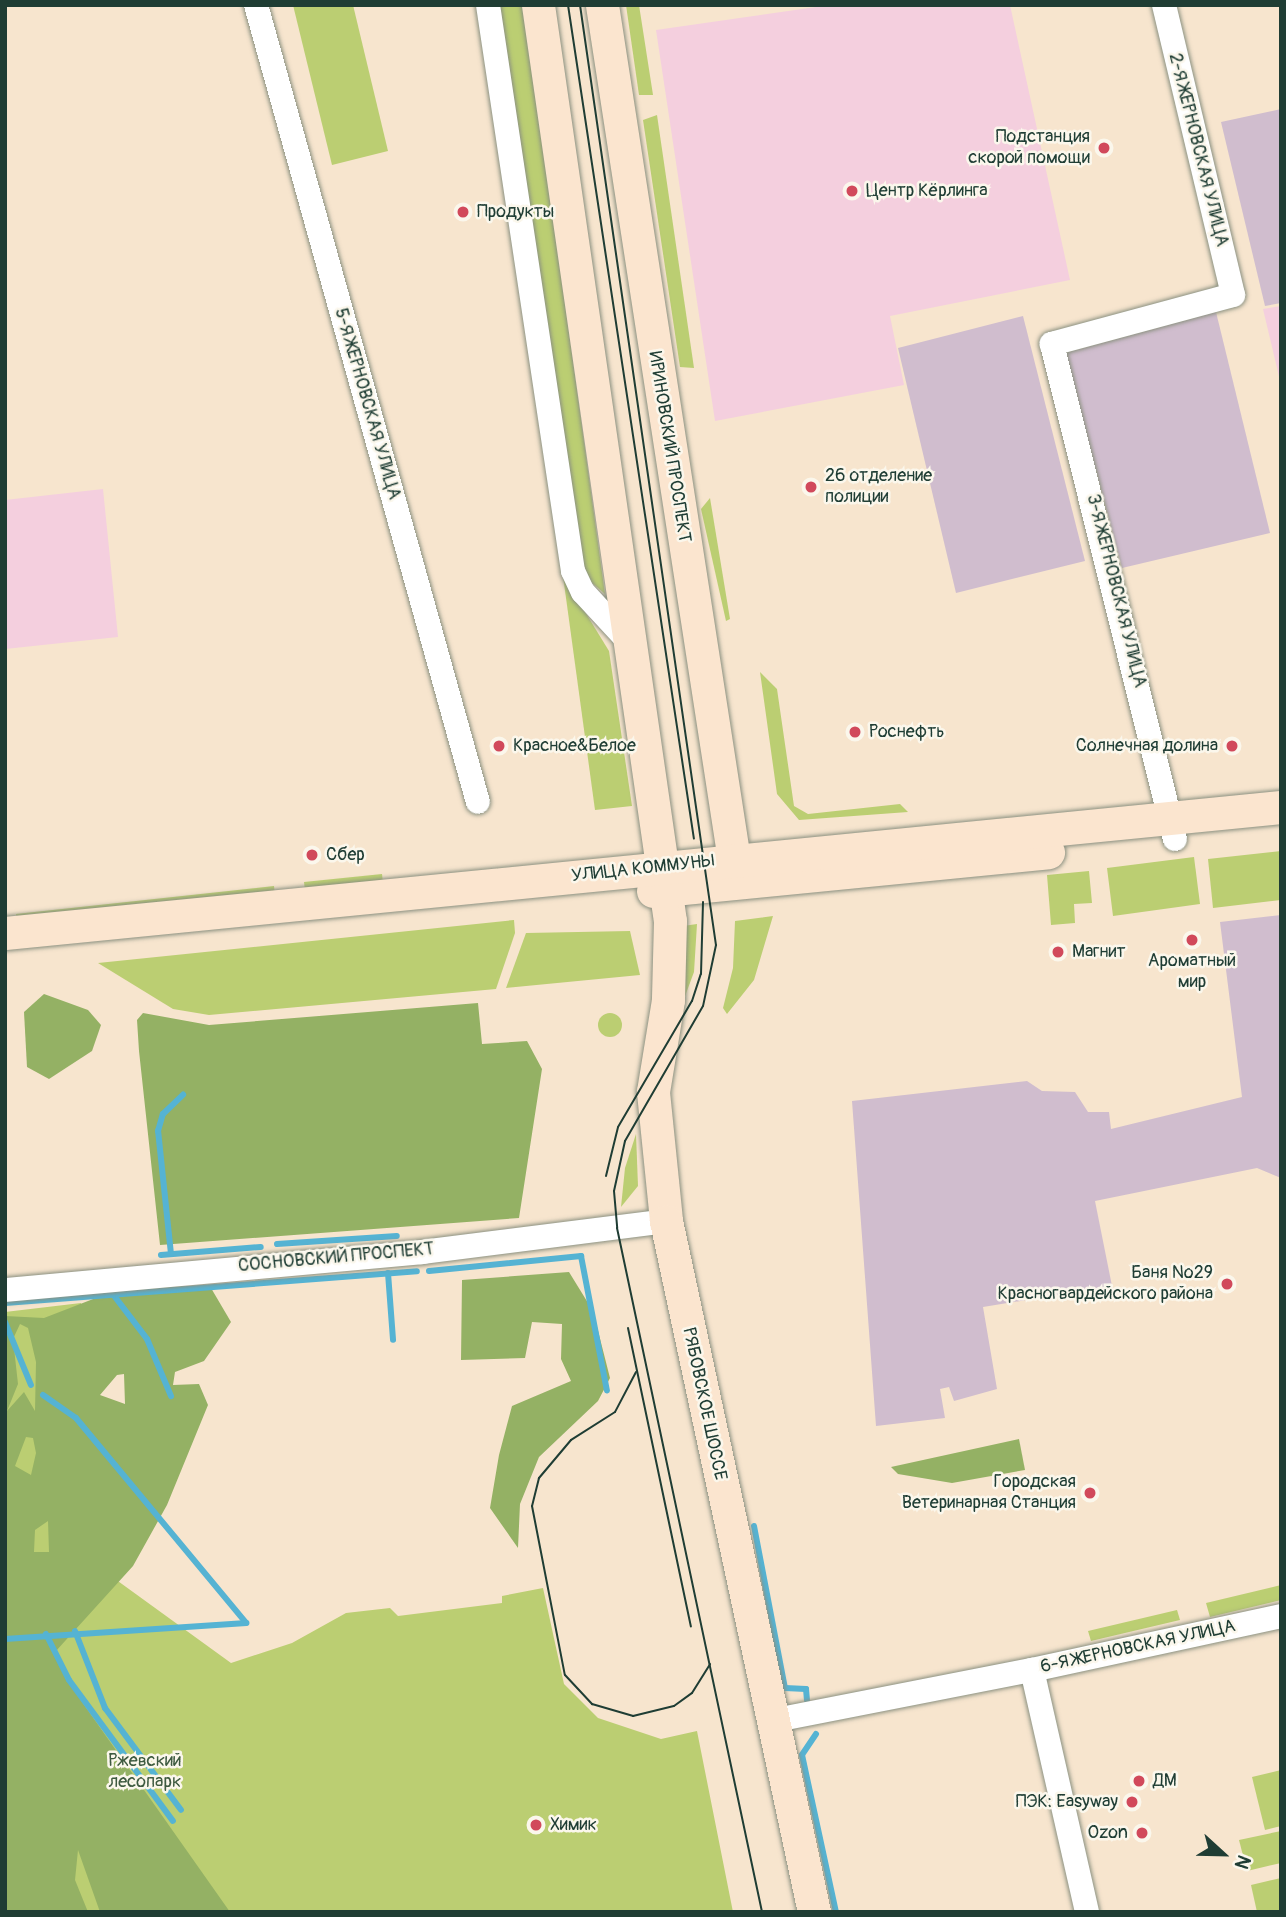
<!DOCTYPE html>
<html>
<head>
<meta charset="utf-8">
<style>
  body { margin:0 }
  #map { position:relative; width:1286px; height:1917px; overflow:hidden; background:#f7e5ce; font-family:Pangolin,sans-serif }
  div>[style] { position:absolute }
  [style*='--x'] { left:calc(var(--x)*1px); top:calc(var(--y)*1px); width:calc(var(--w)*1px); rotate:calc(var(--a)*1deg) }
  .built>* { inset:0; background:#f4cfde }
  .industrial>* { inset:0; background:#d0bdce }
  .green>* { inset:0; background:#bbce72 }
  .round { border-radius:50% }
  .forest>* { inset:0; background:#94b164 }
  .stream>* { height:6px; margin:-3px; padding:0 3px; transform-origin:3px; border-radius:3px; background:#55b3d3 }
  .roads { filter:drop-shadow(0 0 2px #8b9181) drop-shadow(0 0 2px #8b9181) }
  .street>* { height:24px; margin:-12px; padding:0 12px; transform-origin:12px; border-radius:12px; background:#fff }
  .secondary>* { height:33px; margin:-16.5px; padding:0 16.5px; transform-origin:16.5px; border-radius:16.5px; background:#fbe5cf }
  .tram>* { height:2px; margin:-1px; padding:0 1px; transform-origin:1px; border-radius:1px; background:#1f3d34 }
  .dots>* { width:19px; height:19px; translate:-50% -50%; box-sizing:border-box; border:4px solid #fbf7ec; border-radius:50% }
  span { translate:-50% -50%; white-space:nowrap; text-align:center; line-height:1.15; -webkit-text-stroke:5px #fbf7ec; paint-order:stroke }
  .poi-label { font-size:18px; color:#1f3d34 }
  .right { translate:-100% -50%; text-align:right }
  .left { translate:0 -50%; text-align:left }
  .street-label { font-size:18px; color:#1f3d34 }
  .park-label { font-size:18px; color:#3e5a40 }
  .frame { position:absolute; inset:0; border:7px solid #1f3d34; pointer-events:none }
  .north { position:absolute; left:1188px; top:1819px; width:70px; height:70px; -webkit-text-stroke:5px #fbf7ec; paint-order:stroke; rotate:112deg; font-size:19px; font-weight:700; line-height:28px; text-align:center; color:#1f3d34 }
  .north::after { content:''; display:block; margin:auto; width:24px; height:32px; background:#1f3d34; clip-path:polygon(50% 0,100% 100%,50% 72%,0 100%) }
</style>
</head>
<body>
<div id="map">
  <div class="built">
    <i style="clip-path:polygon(830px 5px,1010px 5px,1070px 280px,890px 316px,904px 385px,715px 421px,656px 30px)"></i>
    <i style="clip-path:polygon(1281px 306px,1281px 385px,1263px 309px)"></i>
    <i style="clip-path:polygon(103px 489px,118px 637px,5px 649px,5px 500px)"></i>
  </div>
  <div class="industrial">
    <i style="clip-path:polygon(1281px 109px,1281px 303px,1265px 306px,1221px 122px)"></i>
    <i style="clip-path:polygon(1216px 312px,1270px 533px,1122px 568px,1065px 353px)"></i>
    <i style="clip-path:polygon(1023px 316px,1085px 561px,956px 593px,898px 348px)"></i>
    <i style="clip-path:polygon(1281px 915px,1281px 1178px,1257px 1168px,1095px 1201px,1112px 1286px,983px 1307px,997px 1389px,954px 1401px,949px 1387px,940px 1389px,945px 1418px,876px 1426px,852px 1101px,1027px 1081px,1042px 1091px,1075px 1092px,1088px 1112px,1109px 1112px,1111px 1129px,1242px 1097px,1220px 922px)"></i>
  </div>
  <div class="green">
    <i style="clip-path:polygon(293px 5px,353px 5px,388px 151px,332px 165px)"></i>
    <i style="clip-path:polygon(500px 5px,524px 5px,605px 594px,589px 580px,583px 563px)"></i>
    <i style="clip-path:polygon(626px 5px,639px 5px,653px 95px,639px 95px)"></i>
    <i style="clip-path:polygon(657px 115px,694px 368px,680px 367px,643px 120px)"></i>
    <i style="clip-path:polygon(710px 498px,730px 619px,726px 621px,701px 509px)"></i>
    <i style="clip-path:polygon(563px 576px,609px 651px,632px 806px,595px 810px)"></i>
    <i style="clip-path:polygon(760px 672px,777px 689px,794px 806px,808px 814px,900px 804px,908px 812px,799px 820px,777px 794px)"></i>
    <i style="clip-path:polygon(1281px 851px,1281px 900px,1213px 908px,1208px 859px)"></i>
    <i style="clip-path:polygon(1194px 857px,1200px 904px,1113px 916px,1107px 868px)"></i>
    <i style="clip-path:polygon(1089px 871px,1092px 903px,1074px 904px,1075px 923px,1051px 925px,1047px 875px)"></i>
    <i style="clip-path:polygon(382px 874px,383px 883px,305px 891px,304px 882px)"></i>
    <i style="clip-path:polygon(274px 886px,275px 895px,17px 924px,16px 914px)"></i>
    <i style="clip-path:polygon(773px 916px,754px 980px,727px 1014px,723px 1008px,733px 968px,735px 921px)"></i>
    <i style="clip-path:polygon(514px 920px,515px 933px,496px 989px,209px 1015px,173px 1009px,98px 963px)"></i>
    <i style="clip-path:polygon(697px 924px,694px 972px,678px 1015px,683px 926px)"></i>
    <i style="clip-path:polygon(630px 931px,640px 975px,506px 988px,526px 933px)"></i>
    <i class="round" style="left:598px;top:1013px;width:24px;height:24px"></i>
    <i style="clip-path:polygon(636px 1134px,638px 1186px,621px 1207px,625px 1168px)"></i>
    <i style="clip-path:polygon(81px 1303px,93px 1563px,231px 1663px,292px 1643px,346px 1613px,390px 1608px,398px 1616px,502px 1603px,502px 1596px,543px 1588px,564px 1684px,598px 1718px,661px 1739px,697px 1731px,733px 1912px,5px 1912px,5px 1312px)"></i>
    <i style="clip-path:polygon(1281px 1585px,1281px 1600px,1210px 1617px,1206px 1603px)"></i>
    <i style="clip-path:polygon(1177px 1610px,1180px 1620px,1091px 1641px,1088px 1631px)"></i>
    <i style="clip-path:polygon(1281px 1770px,1281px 1826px,1265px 1830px,1252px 1777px)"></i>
    <i style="clip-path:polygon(1281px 1831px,1281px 1863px,1247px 1871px,1239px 1840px)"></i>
    <i style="clip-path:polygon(1281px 1878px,1281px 1912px,1257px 1912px,1251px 1885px)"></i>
  </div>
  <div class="forest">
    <i style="clip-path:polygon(44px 994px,88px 1010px,101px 1025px,92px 1051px,49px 1079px,27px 1067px,24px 1012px)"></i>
    <i style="clip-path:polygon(478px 1003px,482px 1044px,527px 1041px,542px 1069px,519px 1218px,160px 1245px,139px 1051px,137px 1020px,143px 1013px,209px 1025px)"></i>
    <i style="clip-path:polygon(569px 1272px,593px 1311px,610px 1378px,598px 1401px,539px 1457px,520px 1504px,518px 1548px,490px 1508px,499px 1455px,512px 1406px,571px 1381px,561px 1359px,562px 1324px,532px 1322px,525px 1358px,461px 1360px,462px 1280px)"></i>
    <i style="clip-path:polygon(evenodd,132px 1284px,211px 1288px,231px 1322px,204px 1361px,175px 1372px,173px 1385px,199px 1384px,208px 1405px,167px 1505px,133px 1566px,56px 1651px,82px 1702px,230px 1912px,100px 1912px,78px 1850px,75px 1880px,88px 1912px,5px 1912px,5px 1316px,44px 1318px,132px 1284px,20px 1324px,28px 1328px,36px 1362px,35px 1411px,24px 1392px,7px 1411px,18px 1384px,13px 1339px,20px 1324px,132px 1284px,124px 1374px,125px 1404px,100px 1395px,117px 1375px,124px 1374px,132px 1284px,26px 1437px,33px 1438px,36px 1453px,31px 1475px,15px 1466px,26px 1437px,132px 1284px,48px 1521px,49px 1552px,34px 1552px,35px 1530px,48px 1521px)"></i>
    <i style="clip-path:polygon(1019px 1439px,1025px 1470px,952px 1483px,898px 1474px,891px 1467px)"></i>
  </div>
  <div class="stream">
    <i style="--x:277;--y:1244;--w:120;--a:-3.8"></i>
    <i style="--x:171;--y:1254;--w:124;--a:-96"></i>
    <i style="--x:158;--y:1131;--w:18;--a:-74"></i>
    <i style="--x:163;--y:1114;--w:28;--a:-44"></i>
    <i style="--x:161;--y:1255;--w:100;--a:-4.6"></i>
    <i style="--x:429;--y:1271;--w:153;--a:-5.6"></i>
    <i style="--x:581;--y:1256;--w:137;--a:79.1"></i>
    <i style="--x:388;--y:1273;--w:67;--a:85.7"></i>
    <i style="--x:112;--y:1293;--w:58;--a:52.7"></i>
    <i style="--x:147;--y:1339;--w:62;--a:67.2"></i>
    <i style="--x:5;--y:1303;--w:413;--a:-4.4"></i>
    <i style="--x:5;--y:1322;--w:68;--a:67.6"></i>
    <i style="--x:43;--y:1395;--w:40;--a:34.9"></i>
    <i style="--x:76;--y:1418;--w:266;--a:50.3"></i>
    <i style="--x:754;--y:1526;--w:165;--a:79.2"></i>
    <i style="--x:785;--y:1688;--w:21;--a:3"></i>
    <i style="--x:806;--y:1689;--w:11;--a:85"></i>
    <i style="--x:75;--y:1631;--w:83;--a:68.7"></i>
    <i style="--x:105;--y:1708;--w:127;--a:53.3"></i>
    <i style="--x:46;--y:1634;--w:51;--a:63.4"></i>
    <i style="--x:69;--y:1680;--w:175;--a:53.6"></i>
    <i style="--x:5;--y:1639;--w:242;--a:-3.8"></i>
    <i style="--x:816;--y:1734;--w:25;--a:124"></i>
    <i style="--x:802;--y:1755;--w:161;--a:77.8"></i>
  </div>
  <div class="roads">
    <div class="street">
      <i style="--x:256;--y:5;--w:827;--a:74.44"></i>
      <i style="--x:488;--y:5;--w:572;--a:81.46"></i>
      <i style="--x:573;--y:571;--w:23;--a:65"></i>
      <i style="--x:583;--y:592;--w:71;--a:47.3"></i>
      <i style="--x:1164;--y:5;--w:298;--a:76.6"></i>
      <i style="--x:1233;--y:295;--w:188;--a:164.9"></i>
      <i style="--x:1052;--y:344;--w:510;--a:76.05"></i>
      <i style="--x:5;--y:1290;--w:419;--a:-5.2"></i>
      <i style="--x:422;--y:1252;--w:246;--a:-7.2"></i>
      <i style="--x:771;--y:1721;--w:266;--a:-11.1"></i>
      <i style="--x:1087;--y:1912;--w:248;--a:-102.8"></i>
      <i style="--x:1032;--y:1670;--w:255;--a:-12.2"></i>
    </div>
    <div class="secondary">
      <i style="--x:538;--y:5;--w:925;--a:81.8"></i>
      <i style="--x:670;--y:921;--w:79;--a:91.5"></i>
      <i style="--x:668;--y:1000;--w:93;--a:99.3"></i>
      <i style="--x:653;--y:1092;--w:130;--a:84.2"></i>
      <i style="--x:666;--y:1221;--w:707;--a:77.91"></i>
      <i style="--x:602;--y:5;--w:865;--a:81.22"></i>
      <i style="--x:734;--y:860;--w:21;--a:121"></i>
      <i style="--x:653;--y:891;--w:397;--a:-5.6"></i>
      <i style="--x:5;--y:933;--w:1282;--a:-5.64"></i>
    </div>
  </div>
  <div class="tram">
    <i style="--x:568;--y:5;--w:843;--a:81.41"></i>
    <i style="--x:580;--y:5;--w:950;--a:81.77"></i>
    <i style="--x:716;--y:945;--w:62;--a:102"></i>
    <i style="--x:703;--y:1006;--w:156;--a:120"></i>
    <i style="--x:625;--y:1141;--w:51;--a:102.4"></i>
    <i style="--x:614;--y:1191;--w:37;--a:85"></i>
    <i style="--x:617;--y:1228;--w:699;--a:78.03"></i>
    <i style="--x:606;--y:1176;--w:50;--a:-76.2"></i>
    <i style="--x:618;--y:1127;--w:146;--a:-59.6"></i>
    <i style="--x:692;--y:1001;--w:28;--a:-72"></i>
    <i style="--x:701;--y:974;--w:72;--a:-88.4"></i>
    <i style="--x:628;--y:1328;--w:305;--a:78.1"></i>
    <i style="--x:636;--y:1372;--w:45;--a:117.7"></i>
    <i style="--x:615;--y:1412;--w:52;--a:147.5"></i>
    <i style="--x:571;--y:1440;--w:50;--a:130.1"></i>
    <i style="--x:539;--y:1478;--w:29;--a:104"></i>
    <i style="--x:532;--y:1506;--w:172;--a:79"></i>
    <i style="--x:565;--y:1675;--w:40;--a:47"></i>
    <i style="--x:592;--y:1704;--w:43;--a:16.3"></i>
    <i style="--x:633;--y:1716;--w:42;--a:-13.7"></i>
    <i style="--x:674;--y:1706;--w:22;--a:-36"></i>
    <i style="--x:692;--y:1693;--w:34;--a:-58"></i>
  </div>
  <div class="dots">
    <i style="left:1104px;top:148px;background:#d1495b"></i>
    <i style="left:852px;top:191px;background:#d1495b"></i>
    <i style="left:463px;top:212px;background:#d1495b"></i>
    <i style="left:811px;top:487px;background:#d1495b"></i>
    <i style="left:855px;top:732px;background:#d1495b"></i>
    <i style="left:499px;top:746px;background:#d1495b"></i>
    <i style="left:1232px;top:746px;background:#d1495b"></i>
    <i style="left:312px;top:855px;background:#d1495b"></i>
    <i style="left:1192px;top:940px;background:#d1495b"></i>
    <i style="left:1058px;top:952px;background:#d1495b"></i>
    <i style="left:1227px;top:1284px;background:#d1495b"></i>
    <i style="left:1090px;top:1493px;background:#d1495b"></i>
    <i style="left:1139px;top:1781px;background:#d1495b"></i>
    <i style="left:1132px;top:1802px;background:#d1495b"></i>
    <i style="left:536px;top:1825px;background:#d1495b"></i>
    <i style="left:1142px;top:1833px;background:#d1495b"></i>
  </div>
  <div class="poi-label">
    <span class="right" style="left:1090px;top:148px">Подстанция<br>скорой помощи</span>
    <span class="left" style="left:866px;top:191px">Центр Кёрлинга</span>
    <span class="left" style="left:477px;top:212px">Продукты</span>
    <span class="left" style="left:825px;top:487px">26 отделение<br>полиции</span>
    <span class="left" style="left:869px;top:732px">Роснефть</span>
    <span class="left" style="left:513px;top:746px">Красное&amp;Белое</span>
    <span class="right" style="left:1218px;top:746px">Солнечная долина</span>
    <span class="left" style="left:326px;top:855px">Сбер</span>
    <span class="left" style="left:1072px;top:952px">Магнит</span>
    <span style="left:1192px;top:972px">Ароматный<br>мир</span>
    <span class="right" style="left:1213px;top:1284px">Баня №29<br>Красногвардейского района</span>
    <span class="right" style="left:1076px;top:1493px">Городская<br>Ветеринарная Станция</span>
    <span class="left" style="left:1153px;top:1781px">ДМ</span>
    <span class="right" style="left:1118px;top:1802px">ПЭК: Easyway</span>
    <span class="left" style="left:550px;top:1825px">Химик</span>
    <span class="right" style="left:1128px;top:1833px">Ozon</span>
  </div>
  <div class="street-label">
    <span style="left:1198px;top:150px;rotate:76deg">2-Я ЖЕРНОВСКАЯ УЛИЦА</span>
    <span style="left:367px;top:404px;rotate:74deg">5-Я ЖЕРНОВСКАЯ УЛИЦА</span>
    <span style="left:669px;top:447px;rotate:81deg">ИРИНОВСКИЙ ПРОСПЕКТ</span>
    <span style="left:1116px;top:591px;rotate:76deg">3-Я ЖЕРНОВСКАЯ УЛИЦА</span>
    <span style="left:643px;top:869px;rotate:-6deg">УЛИЦА КОММУНЫ</span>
    <span style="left:336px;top:1258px;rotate:-5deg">СОСНОВСКИЙ ПРОСПЕКТ</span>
    <span style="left:704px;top:1404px;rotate:78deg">РЯБОВСКОЕ ШОССЕ</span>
    <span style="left:1138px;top:1647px;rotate:-12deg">6-Я ЖЕРНОВСКАЯ УЛИЦА</span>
  </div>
  <div class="park-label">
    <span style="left:145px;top:1772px">Ржевский<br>лесопарк</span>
  </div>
  <div class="frame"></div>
  <div class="north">N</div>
</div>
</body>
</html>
